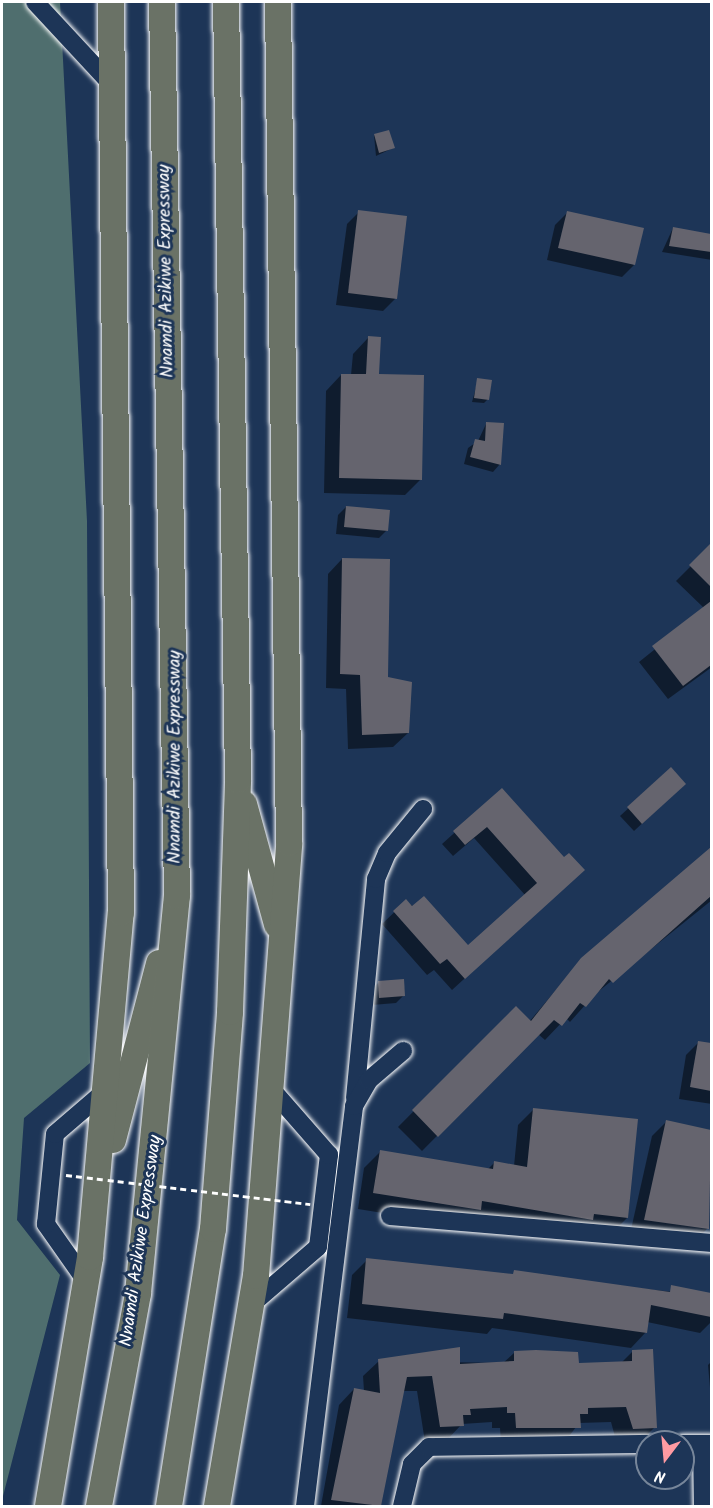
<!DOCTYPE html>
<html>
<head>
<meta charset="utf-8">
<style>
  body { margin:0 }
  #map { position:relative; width:713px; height:1508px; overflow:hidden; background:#1d3557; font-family:Kalam,sans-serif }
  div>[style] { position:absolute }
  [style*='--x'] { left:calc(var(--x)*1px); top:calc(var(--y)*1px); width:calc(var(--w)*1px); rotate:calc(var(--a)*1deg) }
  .green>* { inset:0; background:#4f6e6e }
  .shadow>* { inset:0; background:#0007 }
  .building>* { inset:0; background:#65646e }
  .roads { filter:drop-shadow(0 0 2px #fff) drop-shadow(0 0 2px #fff) }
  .minor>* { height:18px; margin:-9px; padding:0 9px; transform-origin:9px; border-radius:9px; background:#1d3557 }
  .highway>* { height:26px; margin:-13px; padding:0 13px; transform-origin:13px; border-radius:13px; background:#6a7266 }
  .path-bridge>* { height:3px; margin-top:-1.5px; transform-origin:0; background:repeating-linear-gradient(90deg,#fff 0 6px,transparent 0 10.5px) }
  span { translate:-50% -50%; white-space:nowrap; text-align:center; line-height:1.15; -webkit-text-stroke:6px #1d3557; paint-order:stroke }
  .street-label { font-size:18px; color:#fff }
  .frame { position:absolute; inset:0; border:3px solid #fff; pointer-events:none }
  .north { position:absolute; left:635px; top:1430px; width:60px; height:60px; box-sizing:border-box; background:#1d3557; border:2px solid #77869a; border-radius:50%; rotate:196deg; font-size:16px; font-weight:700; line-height:24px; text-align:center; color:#fff }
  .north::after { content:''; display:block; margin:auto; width:21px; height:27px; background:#ff9aa2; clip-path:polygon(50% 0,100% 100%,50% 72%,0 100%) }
</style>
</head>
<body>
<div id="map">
  <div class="green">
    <i style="clip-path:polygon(2px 2px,60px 2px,87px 521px,90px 1063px,24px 1118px,17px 1220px,60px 1275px,2px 1500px)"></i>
  </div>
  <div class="shadow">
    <i style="clip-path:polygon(374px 135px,393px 148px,376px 156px)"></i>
    <i style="clip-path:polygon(359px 212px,395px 299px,383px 311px,336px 305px,347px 224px)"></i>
    <i style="clip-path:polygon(567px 213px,634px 265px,622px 277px,547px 260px,555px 225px)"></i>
    <i style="clip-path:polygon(673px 228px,712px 237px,712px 260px,662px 252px)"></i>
    <i style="clip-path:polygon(368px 338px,377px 376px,421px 479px,405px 495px,324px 493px,326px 391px,341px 375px,351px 375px,353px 354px)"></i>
    <i style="clip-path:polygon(478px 380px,488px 399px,484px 403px,472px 402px)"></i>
    <i style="clip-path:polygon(486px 424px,500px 464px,493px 472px,464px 464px,468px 448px,478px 441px)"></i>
    <i style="clip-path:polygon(346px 507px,387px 530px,379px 538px,336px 534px,338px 515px)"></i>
    <i style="clip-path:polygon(712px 545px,712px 667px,668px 699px,639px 662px,705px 609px,676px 581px)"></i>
    <i style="clip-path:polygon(342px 559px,408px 733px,393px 747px,348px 749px,346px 689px,326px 688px,328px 574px)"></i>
    <i style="clip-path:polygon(671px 769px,676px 792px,634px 831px,620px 816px)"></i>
    <i style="clip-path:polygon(502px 790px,570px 882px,452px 990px,434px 970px,427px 975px,382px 924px,406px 901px,467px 947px,525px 895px,474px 838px,453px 856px,442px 844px)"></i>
    <i style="clip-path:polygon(712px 851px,712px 900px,594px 995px,570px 1022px,566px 1018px,545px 1040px,538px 1034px,422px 1151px,398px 1127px,516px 1008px,529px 1022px,582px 959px)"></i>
    <i style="clip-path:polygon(378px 983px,404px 995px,396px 1003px,372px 1005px,370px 991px)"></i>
    <i style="clip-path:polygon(698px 1043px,712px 1045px,712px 1104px,679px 1099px,686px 1055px)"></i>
    <i style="clip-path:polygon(534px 1109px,627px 1218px,611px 1234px,463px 1226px,358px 1209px,364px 1168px,380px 1152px,488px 1169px,494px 1163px,514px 1166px,518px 1125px)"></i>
    <i style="clip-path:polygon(667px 1121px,712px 1132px,707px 1229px,693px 1243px,630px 1234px,652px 1136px)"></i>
    <i style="clip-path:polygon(367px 1260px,712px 1296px,712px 1321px,700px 1333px,647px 1322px,646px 1332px,631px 1348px,492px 1328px,487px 1334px,347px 1318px,352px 1275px)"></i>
    <i style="clip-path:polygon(632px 1352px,655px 1427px,639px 1443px,617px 1444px,611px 1422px,579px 1423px,564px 1443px,501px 1443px,500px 1428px,492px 1428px,492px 1422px,462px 1424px,446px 1441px,425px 1442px,417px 1391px,403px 1391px,379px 1506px,321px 1506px,339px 1405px,354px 1389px,364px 1391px,363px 1376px,379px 1361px,503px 1363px,514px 1353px,577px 1364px,621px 1363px)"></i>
    <i style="clip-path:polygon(712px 1361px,712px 1410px,708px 1365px)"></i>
  </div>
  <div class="building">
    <i style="clip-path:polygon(389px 130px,395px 148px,379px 153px,374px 134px)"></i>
    <i style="clip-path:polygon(358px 210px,407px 216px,397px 299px,348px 293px)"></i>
    <i style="clip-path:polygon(567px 211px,644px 228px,635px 265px,558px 248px)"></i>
    <i style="clip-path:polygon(673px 227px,711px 234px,711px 252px,669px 246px)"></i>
    <i style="clip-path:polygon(368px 336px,381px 337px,379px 374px,424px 375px,422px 480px,339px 478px,341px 374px,366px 374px)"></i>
    <i style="clip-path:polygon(477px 378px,492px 380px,489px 400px,474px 398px)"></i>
    <i style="clip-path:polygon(486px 422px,504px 423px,501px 465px,470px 457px,475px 439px,485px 441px)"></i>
    <i style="clip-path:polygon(346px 506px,390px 510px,388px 531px,344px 527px)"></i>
    <i style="clip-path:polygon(711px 543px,711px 587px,689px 565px)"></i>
    <i style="clip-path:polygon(342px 558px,390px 559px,388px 677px,412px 682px,409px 733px,362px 735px,360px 675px,340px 674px)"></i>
    <i style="clip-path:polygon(711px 601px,711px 665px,683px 686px,652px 646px)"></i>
    <i style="clip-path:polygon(671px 767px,686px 784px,642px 824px,627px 807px)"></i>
    <i style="clip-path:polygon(502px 788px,564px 857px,569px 853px,585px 870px,465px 979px,447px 959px,440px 964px,393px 911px,406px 899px,412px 906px,424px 896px,468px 945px,537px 883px,487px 827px,465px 845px,453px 831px)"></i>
    <i style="clip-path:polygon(711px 847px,711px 896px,613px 983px,609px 979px,586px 1007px,580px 1003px,562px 1026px,554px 1020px,438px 1137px,412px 1110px,516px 1006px,531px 1021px,581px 958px)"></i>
    <i style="clip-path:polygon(404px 979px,405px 996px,379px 998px,378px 981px)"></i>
    <i style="clip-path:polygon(698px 1041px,711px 1043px,711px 1091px,690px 1087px)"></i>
    <i style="clip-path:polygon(533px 1108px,638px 1119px,628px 1218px,594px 1214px,593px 1220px,482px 1201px,481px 1210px,373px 1193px,380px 1150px,493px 1169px,494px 1161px,527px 1167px)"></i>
    <i style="clip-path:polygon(666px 1120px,711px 1130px,709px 1229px,644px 1220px)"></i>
    <i style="clip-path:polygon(366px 1258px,513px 1274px,514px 1270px,670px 1292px,671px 1285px,711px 1293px,711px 1317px,651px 1305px,647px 1333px,504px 1313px,503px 1319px,362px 1304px)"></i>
    <i style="clip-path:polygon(460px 1347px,460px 1364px,514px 1361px,514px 1351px,536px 1350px,578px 1352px,579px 1363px,632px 1361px,632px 1350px,653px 1349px,657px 1428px,633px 1429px,626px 1407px,588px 1408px,588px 1414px,580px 1414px,581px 1428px,516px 1428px,515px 1413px,507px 1413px,507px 1407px,470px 1409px,471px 1415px,463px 1415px,464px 1426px,440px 1427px,432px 1376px,407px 1377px,381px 1506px,331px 1500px,354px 1388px,380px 1393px,378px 1359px)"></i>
  </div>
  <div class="roads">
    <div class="minor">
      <i style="--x:35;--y:2;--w:115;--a:47.1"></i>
      <i style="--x:355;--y:1098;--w:220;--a:-84.5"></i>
      <i style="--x:376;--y:879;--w:28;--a:-67"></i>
      <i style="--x:387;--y:853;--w:57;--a:-50.7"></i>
      <i style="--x:390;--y:1216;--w:323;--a:4.8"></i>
      <i style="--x:86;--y:1281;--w:70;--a:-125.1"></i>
      <i style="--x:46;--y:1224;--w:90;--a:-84.3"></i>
      <i style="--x:55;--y:1134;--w:66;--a:-40.7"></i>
      <i style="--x:252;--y:1304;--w:87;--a:-40.8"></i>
      <i style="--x:318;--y:1247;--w:93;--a:-83.2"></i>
      <i style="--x:329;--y:1155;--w:85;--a:-131.2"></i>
      <i style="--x:683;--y:1444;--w:29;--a:0"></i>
      <i style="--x:702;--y:1444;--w:62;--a:89.1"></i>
      <i style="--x:305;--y:1506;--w:403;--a:-83"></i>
      <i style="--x:354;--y:1106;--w:30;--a:-60"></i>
      <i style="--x:369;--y:1080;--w:45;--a:-40.5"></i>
      <i style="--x:402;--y:1506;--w:43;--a:-76.6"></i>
      <i style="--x:412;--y:1464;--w:24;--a:-45"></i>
      <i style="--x:429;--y:1447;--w:218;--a:-0.8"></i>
    </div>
    <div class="highway">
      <i style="--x:244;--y:804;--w:125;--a:74.7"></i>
      <i style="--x:113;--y:1140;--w:183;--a:-75.4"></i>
      <i style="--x:48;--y:1506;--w:253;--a:-80.4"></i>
      <i style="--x:90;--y:1257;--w:345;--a:-84.9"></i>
      <i style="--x:121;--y:913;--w:911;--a:-90.63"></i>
      <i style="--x:99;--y:1506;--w:217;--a:-79.6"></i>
      <i style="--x:138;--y:1293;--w:399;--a:-84.4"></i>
      <i style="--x:177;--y:896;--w:894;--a:-90.96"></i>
      <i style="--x:169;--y:1506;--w:280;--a:-81"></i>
      <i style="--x:213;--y:1229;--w:218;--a:-85.5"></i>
      <i style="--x:230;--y:1012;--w:232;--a:-88"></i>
      <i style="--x:238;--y:780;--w:778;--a:-90.88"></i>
      <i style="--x:217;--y:1506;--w:233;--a:-80.4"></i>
      <i style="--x:256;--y:1276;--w:434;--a:-85.6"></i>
      <i style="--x:289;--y:843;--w:841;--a:-90.75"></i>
    </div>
  </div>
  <div class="path-bridge">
    <i style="--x:66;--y:1175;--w:246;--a:6.8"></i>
  </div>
  <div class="street-label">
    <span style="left:167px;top:271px;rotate:-91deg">Nnamdi Azikiwe Expressway</span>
    <span style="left:176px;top:757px;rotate:-90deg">Nnamdi Azikiwe Expressway</span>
    <span style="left:142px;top:1241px;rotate:-82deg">Nnamdi Azikiwe Expressway</span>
  </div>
  <div class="frame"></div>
  <div class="north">N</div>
</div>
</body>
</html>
